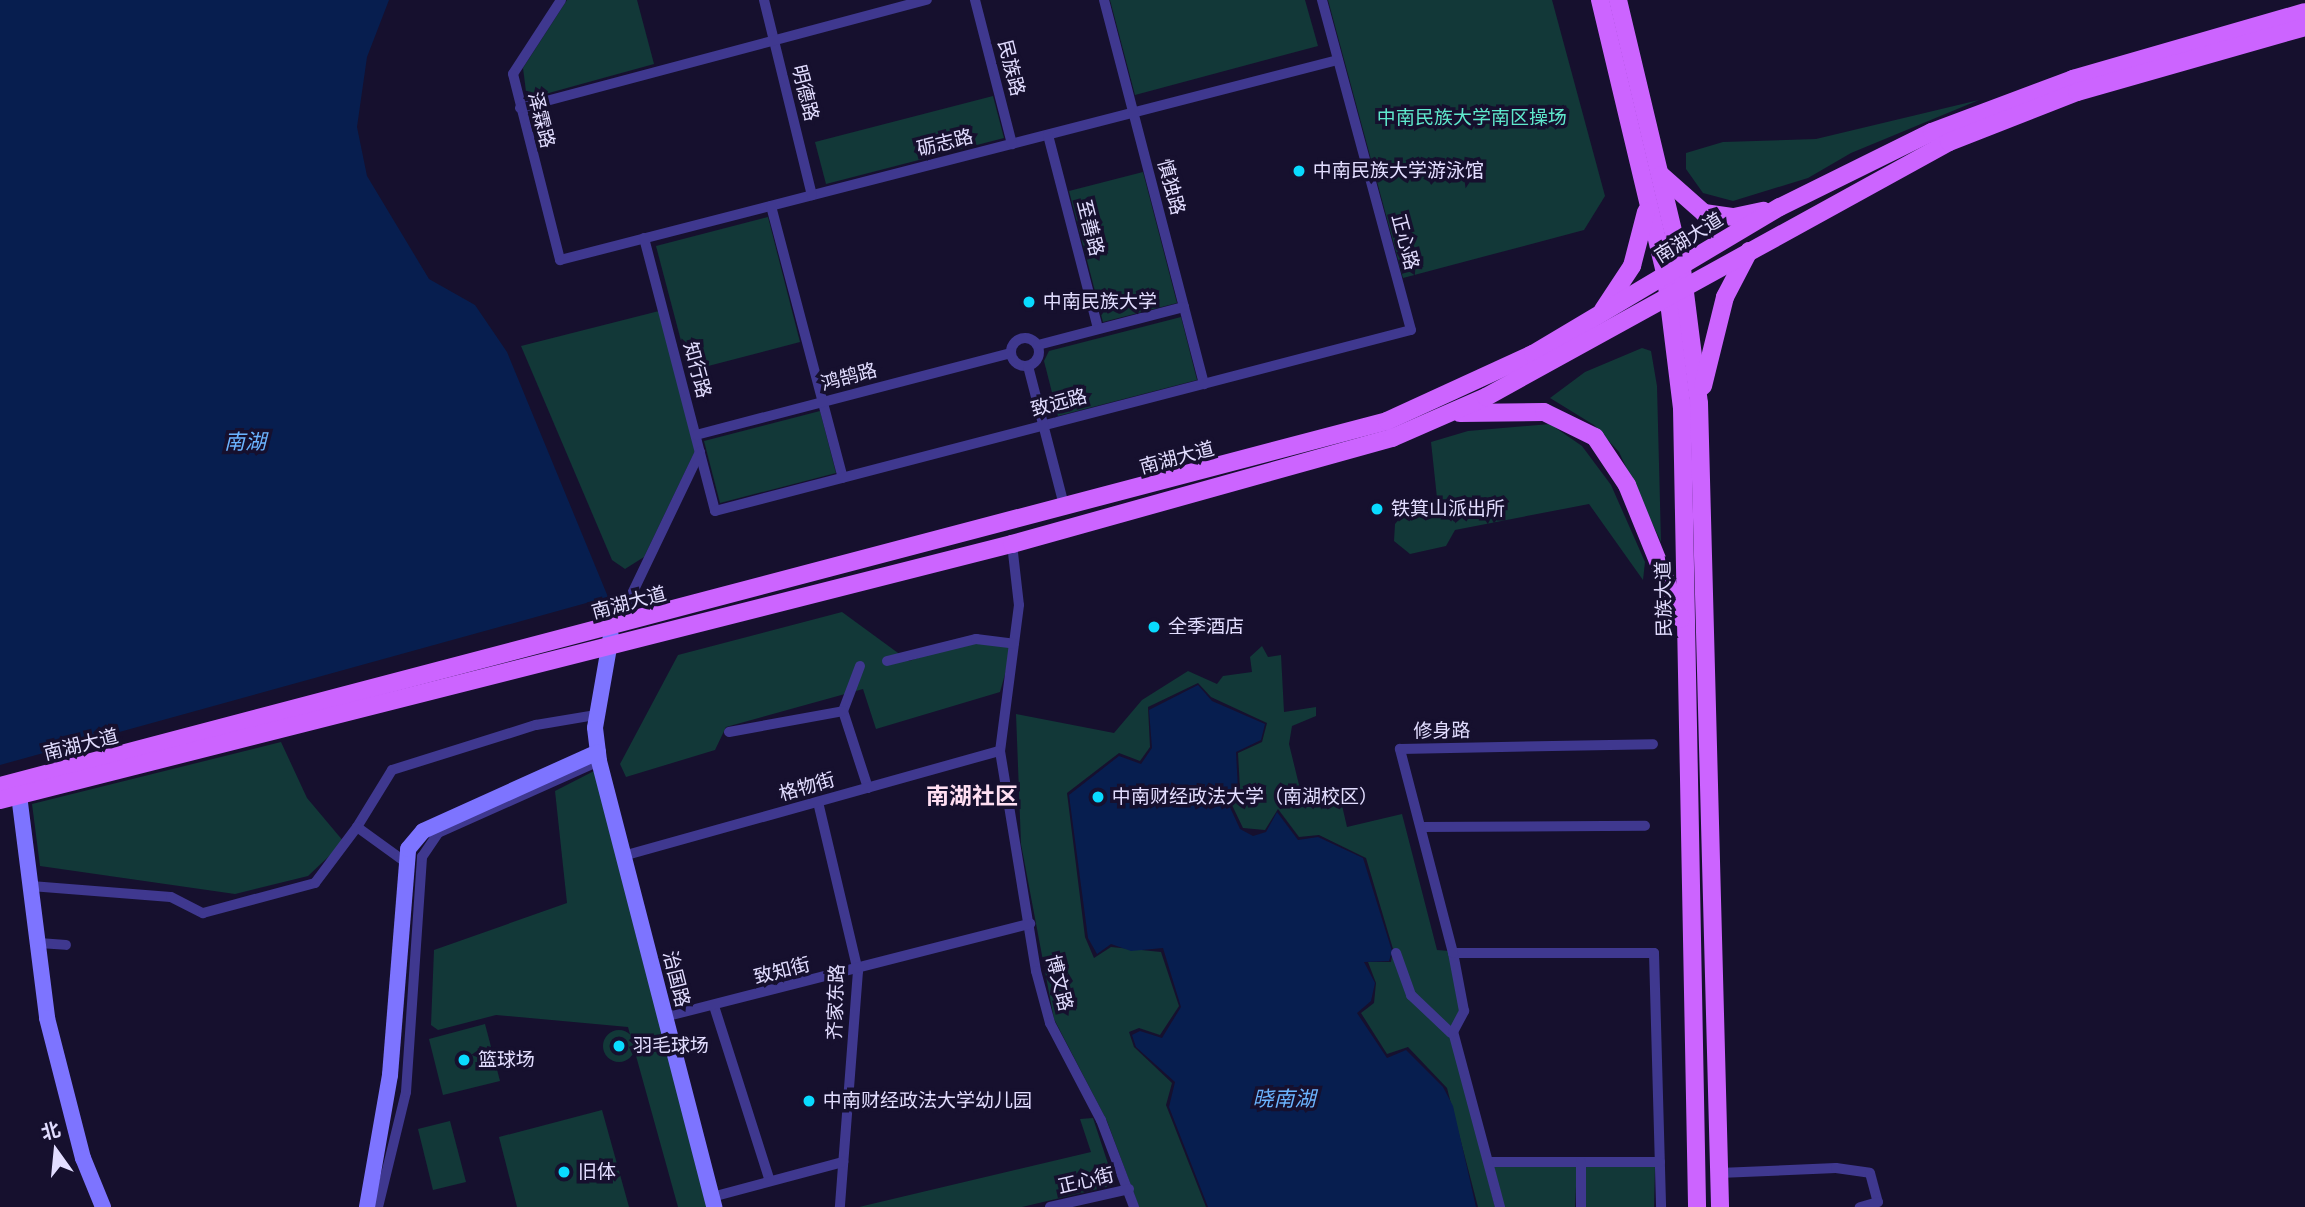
<!DOCTYPE html>
<html>
<head>
<meta charset="utf-8">
<style>
  body { margin:0 }
  #map { position:relative; width:2305px; height:1207px; overflow:hidden; background:#16102e; font-family:"IBM Plex Sans","Noto Sans SC",sans-serif }
  div>[style] { position:absolute }
  [style*='--x'] { left:calc(var(--x)*1px); top:calc(var(--y)*1px); width:calc(var(--w)*1px); rotate:calc(var(--a)*1deg) }
  .green>* { inset:0; background:#123838 }
  .round { border-radius:50% }
  .water>* { inset:0; background:#071e4f }
  .street>* { height:10px; margin:-5px; padding:0 5px; transform-origin:5px; border-radius:5px; background:#3f388f }
  .street>.ring { margin:-5px; padding:0; box-sizing:content-box; background:none; border:10px solid #3f388f; border-radius:50% }
  .secondary>* { height:16px; margin:-8px; padding:0 8px; transform-origin:8px; border-radius:8px; background:#7d74ff }
  .primary>* { height:18px; margin:-9px; padding:0 9px; transform-origin:9px; border-radius:9px; background:#cc64ff }
  .dots>* { width:19px; height:19px; translate:-50% -50%; box-sizing:border-box; border:4px solid #16102e; border-radius:50% }
  span { translate:-50% -50%; white-space:nowrap; text-align:center; line-height:1.15; -webkit-text-stroke:7px #16102e; paint-order:stroke }
  .street-label { font-size:19px; color:#e2ddff }
  .park-label { font-size:19px; color:#5fe8cc }
  .poi-label { font-size:19px; color:#e2ddff }
  .left { translate:0 -50%; text-align:left }
  .water-label { font-size:21px; color:#6bb4ff; font-style:italic }
  .quarter-label { font-size:23px; color:#ffdff2; font-weight:700 }
  .north { position:absolute; left:21px; top:1116px; width:70px; height:70px; -webkit-text-stroke:5px #16102e; paint-order:stroke; rotate:345deg; font-size:19px; font-weight:700; line-height:28px; text-align:center; color:#e2ddff }
  .north::after { content:''; display:block; margin:auto; width:24px; height:32px; background:#e2ddff; clip-path:polygon(50% 0,100% 100%,50% 72%,0 100%) }
</style>
</head>
<body>
<div id="map">
  <div class="green">
    <i style="clip-path:polygon(567px 0,637px 0,654px 64px,527px 99px,523px 68px)"></i>
    <i style="clip-path:polygon(1110px 0,1305px 0,1318px 46px,1135px 95px)"></i>
    <i style="clip-path:polygon(1328px 0,1552px 0,1605px 196px,1584px 230px,1403px 278px)"></i>
    <i style="clip-path:polygon(993px 96px,1004px 138px,826px 184px,815px 142px)"></i>
    <i style="clip-path:polygon(1979px 100px,1851px 153px,1808px 178px,1733px 201px,1703px 193px,1686px 169px,1686px 153px,1723px 142px,1816px 139px)"></i>
    <i style="clip-path:polygon(1143px 172px,1177px 303px,1103px 322px,1069px 191px)"></i>
    <i style="clip-path:polygon(768px 217px,800px 342px,689px 371px,656px 246px)"></i>
    <i style="clip-path:polygon(659px 311px,695px 451px,644px 557px,625px 569px,612px 560px,521px 346px)"></i>
    <i style="clip-path:polygon(1181px 317px,1197px 380px,1058px 416px,1044px 361px,1049px 351px)"></i>
    <i style="clip-path:polygon(1642px 348px,1651px 351px,1657px 386px,1661px 542px,1619px 452px,1594px 425px,1550px 398px,1585px 372px)"></i>
    <i style="clip-path:polygon(820px 411px,836px 473px,720px 503px,704px 441px)"></i>
    <i style="clip-path:polygon(1550px 424px,1582px 446px,1611px 485px,1645px 562px,1643px 580px,1589px 504px,1455px 530px,1446px 546px,1410px 554px,1394px 541px,1395px 524px,1407px 510px,1437px 498px,1431px 442px,1468px 431px)"></i>
    <i style="clip-path:polygon(842px 612px,909px 661px,976px 639px,1014px 642px,1000px 692px,876px 729px,863px 689px,726px 727px,715px 750px,626px 777px,620px 764px,678px 655px)"></i>
    <i style="clip-path:polygon(1262px 646px,1268px 657px,1281px 655px,1284px 712px,1316px 707px,1316px 716px,1292px 726px,1289px 744px,1301px 793px,1318px 802px,1341px 801px,1347px 827px,1402px 814px,1437px 950px,1449px 951px,1460px 1008px,1451px 1033px,1495px 1207px,1478px 1207px,1447px 1088px,1408px 1047px,1387px 1054px,1361px 1013px,1374px 1003px,1376px 983px,1368px 962px,1391px 962px,1393px 949px,1366px 858px,1319px 835px,1299px 837px,1278px 809px,1265px 830px,1243px 828px,1231px 803px,1240px 790px,1238px 753px,1262px 742px,1267px 723px,1211px 697px,1198px 683px,1148px 707px,1150px 747px,1140px 761px,1119px 753px,1067px 793px,1085px 937px,1094px 958px,1111px 947px,1161px 952px,1179px 1006px,1160px 1035px,1139px 1028px,1129px 1032px,1134px 1047px,1172px 1083px,1166px 1105px,1206px 1207px,1139px 1207px,1107px 1121px,1054px 1019px,1021px 844px,1016px 714px,1114px 733px,1142px 700px,1188px 671px,1217px 684px,1223px 676px,1252px 672px,1250px 657px)"></i>
    <i style="clip-path:polygon(281px 742px,307px 798px,344px 842px,308px 876px,235px 894px,40px 866px,32px 804px)"></i>
    <i style="clip-path:polygon(596px 770px,709px 1207px,678px 1207px,628px 1027px,496px 1015px,438px 1030px,431px 1025px,434px 950px,567px 903px,555px 791px)"></i>
    <i style="clip-path:polygon(485px 1024px,500px 1081px,443px 1095px,429px 1039px)"></i>
    <i class="round" style="left:603px;top:1030px;width:32px;height:32px"></i>
    <i style="clip-path:polygon(602px 1110px,629px 1207px,517px 1207px,499px 1137px)"></i>
    <i style="clip-path:polygon(1093px 1118px,1115px 1185px,1022px 1207px,859px 1207px,1091px 1152px,1080px 1119px)"></i>
    <i style="clip-path:polygon(450px 1121px,466px 1182px,433px 1190px,418px 1129px)"></i>
    <i style="clip-path:polygon(1493px 1166px,1577px 1166px,1575px 1207px,1504px 1207px)"></i>
    <i style="clip-path:polygon(1585px 1166px,1655px 1166px,1654px 1207px,1585px 1207px)"></i>
  </div>
  <div class="water">
    <i style="clip-path:polygon(0 0,389px 0,367px 57px,357px 127px,367px 176px,429px 279px,475px 305px,507px 352px,608px 597px,0 765px)"></i>
    <i style="clip-path:polygon(1198px 685px,1212px 701px,1265px 724px,1261px 740px,1236px 752px,1238px 789px,1228px 803px,1240px 829px,1253px 836px,1266px 832px,1277px 812px,1298px 840px,1318px 837px,1363px 858px,1392px 951px,1389px 961px,1364px 962px,1375px 983px,1371px 1001px,1357px 1013px,1387px 1058px,1406px 1050px,1443px 1087px,1453px 1106px,1476px 1207px,1208px 1207px,1169px 1107px,1175px 1082px,1136px 1047px,1132px 1035px,1140px 1031px,1162px 1038px,1181px 1007px,1163px 948px,1131px 951px,1111px 944px,1097px 954px,1088px 938px,1069px 795px,1119px 756px,1141px 764px,1152px 748px,1149px 710px)"></i>
  </div>
  <div class="street">
    <i style="--x:561;--y:0;--w:88;--a:123"></i>
    <i style="--x:513;--y:74;--w:192;--a:75.8"></i>
    <i style="--x:560;--y:260;--w:803;--a:-14.42"></i>
    <i style="--x:764;--y:0;--w:201;--a:76.2"></i>
    <i style="--x:975;--y:0;--w:149;--a:75.6"></i>
    <i style="--x:1104;--y:0;--w:397;--a:75.4"></i>
    <i style="--x:520;--y:108;--w:421;--a:-14.9"></i>
    <i style="--x:1048;--y:135;--w:200;--a:75.5"></i>
    <i style="--x:771;--y:206;--w:281;--a:75.2"></i>
    <i style="--x:644;--y:238;--w:282;--a:75.4"></i>
    <i style="--x:715;--y:511;--w:719;--a:-14.58"></i>
    <i style="--x:1411;--y:330;--w:342;--a:-105.1"></i>
    <i class="ring" style="left:1011px;top:338px;width:18px;height:18px"></i>
    <i style="--x:1038;--y:345;--w:151;--a:-14.6"></i>
    <i style="--x:1028;--y:366;--w:148;--a:75.5"></i>
    <i style="--x:696;--y:435;--w:325;--a:-14.6"></i>
    <i style="--x:1012;--y:544;--w:61;--a:83.5"></i>
    <i style="--x:1019;--y:605;--w:147;--a:97.4"></i>
    <i style="--x:1000;--y:751;--w:223;--a:80.7"></i>
    <i style="--x:1036;--y:971;--w:54;--a:74.9"></i>
    <i style="--x:1050;--y:1023;--w:110;--a:62.3"></i>
    <i style="--x:1101;--y:1120;--w:93;--a:69.2"></i>
    <i style="--x:617;--y:625;--w:192;--a:-64.4"></i>
    <i style="--x:887;--y:661;--w:92;--a:-13.9"></i>
    <i style="--x:976;--y:639;--w:38;--a:7"></i>
    <i style="--x:860;--y:666;--w:48;--a:110.7"></i>
    <i style="--x:843;--y:711;--w:81;--a:72"></i>
    <i style="--x:729;--y:732;--w:116;--a:-10.4"></i>
    <i style="--x:818;--y:802;--w:174;--a:76.7"></i>
    <i style="--x:858;--y:971;--w:237;--a:94.4"></i>
    <i style="--x:357;--y:827;--w:67;--a:-58.4"></i>
    <i style="--x:392;--y:770;--w:151;--a:-17.4"></i>
    <i style="--x:536;--y:725;--w:61;--a:-9.5"></i>
    <i style="--x:1421;--y:827;--w:224;--a:-0.3"></i>
    <i style="--x:623;--y:856;--w:391;--a:-15.6"></i>
    <i style="--x:31;--y:886;--w:140;--a:4.5"></i>
    <i style="--x:171;--y:897;--w:36;--a:27"></i>
    <i style="--x:203;--y:913;--w:116;--a:-15"></i>
    <i style="--x:315;--y:883;--w:70;--a:-53.1"></i>
    <i style="--x:357;--y:827;--w:58;--a:35.9"></i>
    <i style="--x:39;--y:943;--w:27;--a:4"></i>
    <i style="--x:1396;--y:953;--w:45;--a:70.3"></i>
    <i style="--x:1411;--y:995;--w:55;--a:43.5"></i>
    <i style="--x:1453;--y:953;--w:201;--a:0"></i>
    <i style="--x:1654;--y:953;--w:254;--a:88.4"></i>
    <i style="--x:714;--y:1006;--w:181;--a:72.3"></i>
    <i style="--x:664;--y:1017;--w:378;--a:-14.3"></i>
    <i style="--x:1489;--y:1162;--w:171;--a:0"></i>
    <i style="--x:1719;--y:1173;--w:117;--a:-2.4"></i>
    <i style="--x:1836;--y:1168;--w:34;--a:8"></i>
    <i style="--x:1870;--y:1173;--w:30;--a:75"></i>
    <i style="--x:1878;--y:1202;--w:19;--a:164"></i>
    <i style="--x:712;--y:1197;--w:136;--a:-15"></i>
    <i style="--x:378;--y:1207;--w:118;--a:-76.3"></i>
    <i style="--x:406;--y:1092;--w:236;--a:-86.1"></i>
    <i style="--x:422;--y:857;--w:29;--a:-56"></i>
    <i style="--x:438;--y:833;--w:176;--a:-24.1"></i>
    <i style="--x:1050;--y:1207;--w:81;--a:-12.8"></i>
    <i style="--x:1500;--y:1207;--w:181;--a:-105"></i>
    <i style="--x:1453;--y:1032;--w:24;--a:-62"></i>
    <i style="--x:1464;--y:1011;--w:59;--a:-100.7"></i>
    <i style="--x:1453;--y:953;--w:211;--a:-104.6"></i>
    <i style="--x:1400;--y:749;--w:253;--a:-1.1"></i>
    <i style="--x:1581;--y:1207;--w:45;--a:-90"></i>
  </div>
  <div class="secondary">
    <i style="--x:611;--y:636;--w:93;--a:99.9"></i>
    <i style="--x:595;--y:728;--w:33;--a:83"></i>
    <i style="--x:599;--y:761;--w:461;--a:75.5"></i>
    <i style="--x:19;--y:795;--w:225;--a:82.8"></i>
    <i style="--x:47;--y:1018;--w:145;--a:75.6"></i>
    <i style="--x:83;--y:1158;--w:53;--a:67.8"></i>
    <i style="--x:367;--y:1207;--w:134;--a:-80.1"></i>
    <i style="--x:390;--y:1075;--w:227;--a:-85.4"></i>
    <i style="--x:408;--y:849;--w:23;--a:-50"></i>
    <i style="--x:423;--y:831;--w:192;--a:-24.3"></i>
  </div>
  <div class="primary">
    <i style="--x:1600;--y:0;--w:286;--a:76.6"></i>
    <i style="--x:1666;--y:278;--w:131;--a:83"></i>
    <i style="--x:1682;--y:408;--w:799;--a:88.92"></i>
    <i style="--x:1618;--y:0;--w:277;--a:76.6"></i>
    <i style="--x:1682;--y:269;--w:135;--a:82.8"></i>
    <i style="--x:1699;--y:403;--w:804;--a:88.5"></i>
    <i style="--x:1661;--y:175;--w:57;--a:41.5"></i>
    <i style="--x:1704;--y:213;--w:30;--a:8"></i>
    <i style="--x:1734;--y:217;--w:30;--a:-12"></i>
    <i style="--x:1603;--y:310;--w:53;--a:-56.6"></i>
    <i style="--x:1632;--y:266;--w:56;--a:-75.5"></i>
    <i style="--x:1703;--y:386;--w:92;--a:-76.1"></i>
    <i style="--x:1725;--y:297;--w:52;--a:-62.4"></i>
    <i style="--x:1460;--y:413;--w:84;--a:-0.7"></i>
    <i style="--x:1544;--y:412;--w:57;--a:26.1"></i>
    <i style="--x:1595;--y:437;--w:58;--a:56.3"></i>
    <i style="--x:1627;--y:485;--w:144;--a:67.9"></i>
    <i style="--x:0;--y:786;--w:1434;--a:-14.74"></i>
    <i style="--x:1387;--y:421;--w:161;--a:-24.7"></i>
    <i style="--x:1533;--y:354;--w:287;--a:-30.8"></i>
    <i style="--x:1780;--y:207;--w:169;--a:-26.3"></i>
    <i style="--x:1932;--y:132;--w:151;--a:-20.6"></i>
    <i style="--x:2073;--y:79;--w:241;--a:-16.1"></i>
    <i style="--x:0;--y:800;--w:1044;--a:-14.2"></i>
    <i style="--x:1012;--y:544;--w:395;--a:-15.6"></i>
    <i style="--x:1392;--y:438;--w:103;--a:-23.6"></i>
    <i style="--x:1486;--y:397;--w:529;--a:-28.84"></i>
    <i style="--x:1949;--y:142;--w:137;--a:-21.3"></i>
    <i style="--x:2077;--y:92;--w:237;--a:-15.9"></i>
  </div>
  <div class="dots">
    <i style="left:1299px;top:171px;background:#09dbff"></i>
    <i style="left:1029px;top:302px;background:#09dbff"></i>
    <i style="left:1377px;top:509px;background:#09dbff"></i>
    <i style="left:1154px;top:627px;background:#09dbff"></i>
    <i style="left:1098px;top:797px;background:#09dbff"></i>
    <i style="left:619px;top:1046px;background:#09dbff"></i>
    <i style="left:464px;top:1060px;background:#09dbff"></i>
    <i style="left:809px;top:1101px;background:#09dbff"></i>
    <i style="left:564px;top:1172px;background:#09dbff"></i>
  </div>
  <div class="street-label">
    <span style="left:1011px;top:68px;rotate:76deg">民族路</span>
    <span style="left:805px;top:93px;rotate:76deg">明德路</span>
    <span style="left:541px;top:120px;rotate:76deg">泽霖路</span>
    <span style="left:945px;top:143px;rotate:-14deg">砺志路</span>
    <span style="left:1171px;top:187px;rotate:75deg">慎独路</span>
    <span style="left:1090px;top:228px;rotate:76deg">至善路</span>
    <span style="left:1689px;top:238px;rotate:-32deg">南湖大道</span>
    <span style="left:1405px;top:242px;rotate:75deg">正心路</span>
    <span style="left:697px;top:370px;rotate:75deg">知行路</span>
    <span style="left:849px;top:377px;rotate:-15deg">鸿鹄路</span>
    <span style="left:1059px;top:403px;rotate:-15deg">致远路</span>
    <span style="left:1177px;top:458px;rotate:-15deg">南湖大道</span>
    <span style="left:1664px;top:599px;rotate:-91deg">民族大道</span>
    <span style="left:629px;top:603px;rotate:-15deg">南湖大道</span>
    <span style="left:1442px;top:731px;rotate:-1deg">修身路</span>
    <span style="left:81px;top:745px;rotate:-14deg">南湖大道</span>
    <span style="left:807px;top:787px;rotate:-16deg">格物街</span>
    <span style="left:782px;top:971px;rotate:-14deg">致知街</span>
    <span style="left:676px;top:979px;rotate:76deg">治国路</span>
    <span style="left:1059px;top:983px;rotate:76deg">博文路</span>
    <span style="left:836px;top:1002px;rotate:-88deg">齐家东路</span>
    <span style="left:1086px;top:1181px;rotate:-13deg">正心街</span>
  </div>
  <div class="park-label">
    <span style="left:1472px;top:118px">中南民族大学南区操场</span>
  </div>
  <div class="poi-label">
    <span class="left" style="left:1313px;top:171px">中南民族大学游泳馆</span>
    <span class="left" style="left:1043px;top:302px">中南民族大学</span>
    <span class="left" style="left:1391px;top:509px">铁箕山派出所</span>
    <span class="left" style="left:1168px;top:627px">全季酒店</span>
    <span class="left" style="left:1112px;top:797px">中南财经政法大学（南湖校区）</span>
    <span class="left" style="left:633px;top:1046px">羽毛球场</span>
    <span class="left" style="left:478px;top:1060px">篮球场</span>
    <span class="left" style="left:823px;top:1101px">中南财经政法大学幼儿园</span>
    <span class="left" style="left:578px;top:1172px">旧体</span>
  </div>
  <div class="water-label">
    <span style="left:245px;top:441px">南湖</span>
    <span style="left:1284px;top:1098px">晓南湖</span>
  </div>
  <div class="quarter-label">
    <span style="left:972px;top:795px">南湖社区</span>
  </div>
  <div class="north">北</div>
</div>
</body>
</html>
